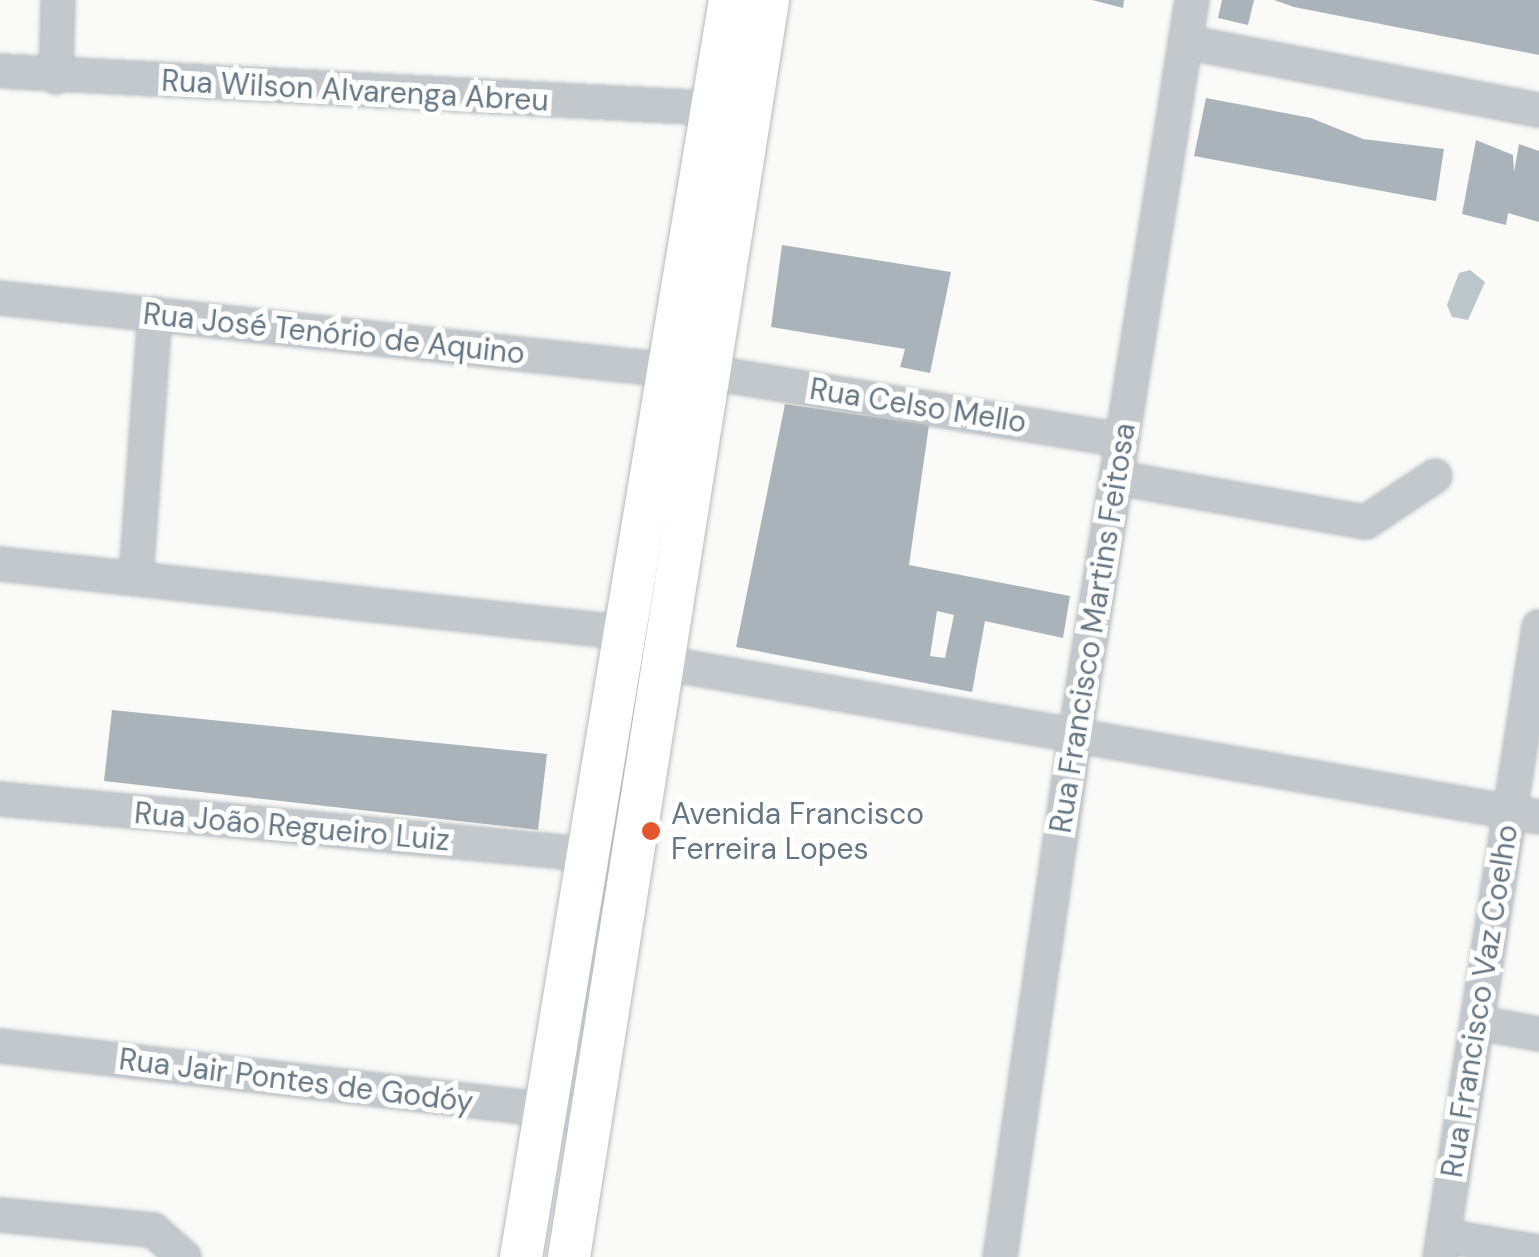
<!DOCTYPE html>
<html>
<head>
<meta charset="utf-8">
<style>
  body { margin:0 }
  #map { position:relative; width:1539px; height:1257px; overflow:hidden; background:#fafaf8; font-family:"DM Sans",sans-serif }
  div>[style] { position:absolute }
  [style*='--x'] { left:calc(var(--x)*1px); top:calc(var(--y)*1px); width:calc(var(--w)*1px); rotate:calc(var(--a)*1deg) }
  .water>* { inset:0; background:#bbc7cb }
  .building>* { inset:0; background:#aab3b9 }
  .roads { filter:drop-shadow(0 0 2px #b5babe) drop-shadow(0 0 2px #b5babe) }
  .minor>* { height:32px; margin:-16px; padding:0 16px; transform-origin:16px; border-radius:16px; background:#c3c8cc }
  .major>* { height:42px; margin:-21px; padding:0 21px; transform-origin:21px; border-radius:21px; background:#fff }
  .dots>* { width:28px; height:28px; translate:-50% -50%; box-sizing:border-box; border:5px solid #fff; border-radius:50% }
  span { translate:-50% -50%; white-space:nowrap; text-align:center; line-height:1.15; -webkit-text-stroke:10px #fff; paint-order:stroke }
  .street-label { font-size:30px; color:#657683 }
  .poi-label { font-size:30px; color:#657683 }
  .left { translate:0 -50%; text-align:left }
</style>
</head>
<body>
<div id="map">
  <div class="water">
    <i style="clip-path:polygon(1470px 270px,1485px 282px,1468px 320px,1452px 317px,1447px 305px,1459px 273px)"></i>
  </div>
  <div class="building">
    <i style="clip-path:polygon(1092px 0,1124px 0,1123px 8px)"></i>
    <i style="clip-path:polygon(1222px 0,1254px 0,1248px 25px,1218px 18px)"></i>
    <i style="clip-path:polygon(1274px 0,1539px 0,1539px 55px,1294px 7px)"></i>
    <i style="clip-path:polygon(1206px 98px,1311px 118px,1363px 139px,1444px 149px,1436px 201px,1194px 156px)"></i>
    <i style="clip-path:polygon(1476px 140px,1513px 155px,1514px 172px,1519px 144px,1539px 151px,1539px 222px,1508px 213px,1506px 225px,1462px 214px)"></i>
    <i style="clip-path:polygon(782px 245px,951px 272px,930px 373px,900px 367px,905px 349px,771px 327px)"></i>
    <i style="clip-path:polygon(evenodd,785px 404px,929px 425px,909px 565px,1070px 596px,1063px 638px,985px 621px,972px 692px,736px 647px,785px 404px,937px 611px,954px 615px,945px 658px,930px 656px,937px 611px)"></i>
    <i style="clip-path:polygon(112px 710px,547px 754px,538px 830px,104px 781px)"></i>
  </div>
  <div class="roads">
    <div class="minor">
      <i style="--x:1185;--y:42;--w:360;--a:10.9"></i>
      <i style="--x:0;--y:71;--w:711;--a:2.98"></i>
      <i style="--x:56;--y:77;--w:77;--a:-88.5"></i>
      <i style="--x:0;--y:298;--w:672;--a:6.15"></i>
      <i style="--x:712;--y:373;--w:416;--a:9.3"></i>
      <i style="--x:1118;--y:478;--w:252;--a:10.1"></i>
      <i style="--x:1366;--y:522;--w:83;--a:-33.7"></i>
      <i style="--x:0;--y:564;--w:624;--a:6.26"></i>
      <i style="--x:136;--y:578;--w:265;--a:-85.9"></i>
      <i style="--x:663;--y:663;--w:889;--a:9.97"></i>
      <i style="--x:0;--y:799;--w:588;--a:5.37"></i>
      <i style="--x:1479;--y:1023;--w:61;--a:10.4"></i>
      <i style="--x:0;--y:1046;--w:571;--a:6.64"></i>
      <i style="--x:0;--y:1215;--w:154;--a:5.6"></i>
      <i style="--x:153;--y:1230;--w:41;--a:41.1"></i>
      <i style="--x:1444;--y:1236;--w:96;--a:9.6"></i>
      <i style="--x:1000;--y:1257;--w:525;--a:-81.79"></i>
      <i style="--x:1075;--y:737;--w:746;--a:-80.98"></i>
      <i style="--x:1440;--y:1257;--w:638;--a:-81.07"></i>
    </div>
    <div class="major">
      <i style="--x:521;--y:1257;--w:1274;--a:-80.56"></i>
      <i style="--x:569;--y:1257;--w:1273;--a:-81"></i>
    </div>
  </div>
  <div class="dots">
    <i style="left:651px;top:831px;background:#e4572e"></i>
  </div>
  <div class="street-label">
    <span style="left:355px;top:91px;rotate:3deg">Rua Wilson Alvarenga Abreu</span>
    <span style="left:334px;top:334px;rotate:6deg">Rua José Tenório de Aquino</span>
    <span style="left:918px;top:406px;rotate:9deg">Rua Celso Mello</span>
    <span style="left:1093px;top:628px;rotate:-81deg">Rua Francisco Martins Feitosa</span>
    <span style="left:292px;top:827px;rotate:5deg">Rua João Regueiro Luiz</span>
    <span style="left:1480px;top:1001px;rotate:-81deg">Rua Francisco Vaz Coelho</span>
    <span style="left:296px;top:1081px;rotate:7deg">Rua Jair Pontes de Godóy</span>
  </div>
  <div class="poi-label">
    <span class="left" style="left:671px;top:831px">Avenida Francisco<br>Ferreira Lopes</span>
  </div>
</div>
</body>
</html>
